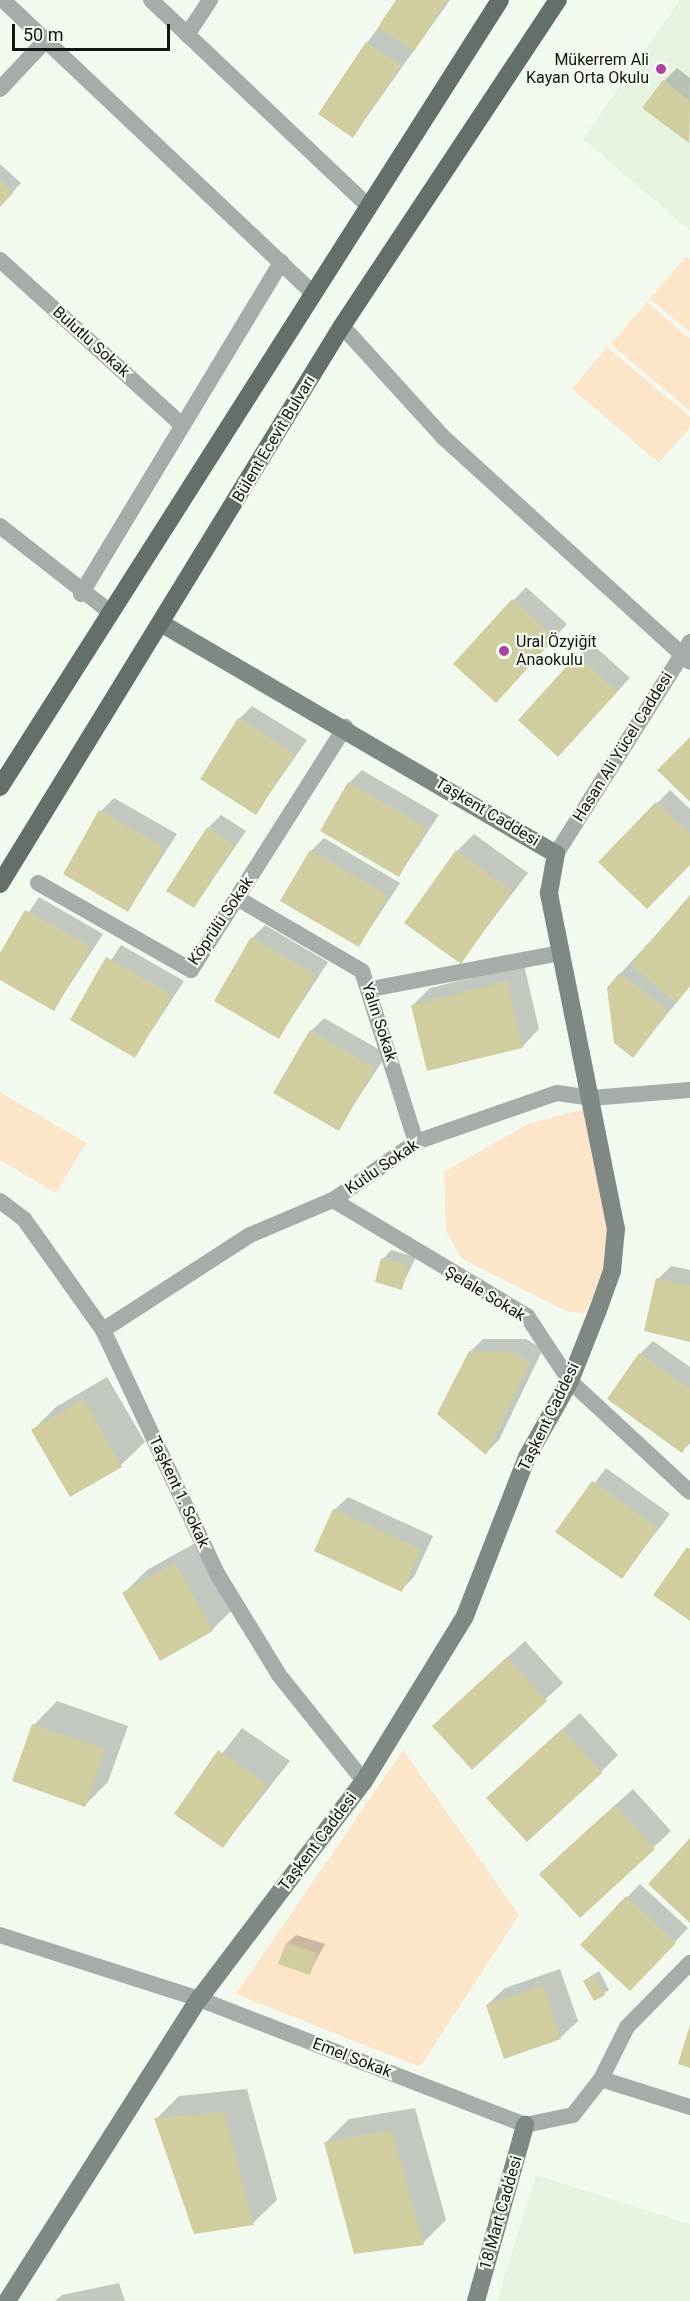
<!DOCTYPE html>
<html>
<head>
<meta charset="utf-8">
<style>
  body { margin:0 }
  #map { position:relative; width:690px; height:2301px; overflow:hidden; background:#f2faef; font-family:Roboto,sans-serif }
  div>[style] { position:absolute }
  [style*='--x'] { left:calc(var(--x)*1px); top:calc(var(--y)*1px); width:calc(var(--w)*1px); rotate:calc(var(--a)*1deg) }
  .built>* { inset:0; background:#e6f3e1 }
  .green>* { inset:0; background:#fde5ca }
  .shadow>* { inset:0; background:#0003 }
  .building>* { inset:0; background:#d0cd9e }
  .street>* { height:16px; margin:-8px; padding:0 8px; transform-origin:8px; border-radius:8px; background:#a6acaa }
  .secondary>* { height:18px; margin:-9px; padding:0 9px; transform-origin:9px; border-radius:9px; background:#7f8884 }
  .primary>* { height:18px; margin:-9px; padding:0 9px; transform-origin:9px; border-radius:9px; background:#646e6a }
  .dots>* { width:16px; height:16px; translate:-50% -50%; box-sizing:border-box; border:3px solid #f2faef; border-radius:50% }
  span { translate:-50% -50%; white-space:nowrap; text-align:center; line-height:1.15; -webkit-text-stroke:4.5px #f2faef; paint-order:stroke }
  .poi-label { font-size:16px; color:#131612 }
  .right { translate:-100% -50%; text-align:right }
  .left { translate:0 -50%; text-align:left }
  .street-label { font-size:16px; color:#131612 }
  .scale { position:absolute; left:12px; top:24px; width:158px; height:27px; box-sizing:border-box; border:3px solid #131612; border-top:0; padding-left:8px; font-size:18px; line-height:21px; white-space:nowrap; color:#131612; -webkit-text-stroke:4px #f2faef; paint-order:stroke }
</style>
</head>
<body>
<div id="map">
  <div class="built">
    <i style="clip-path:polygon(680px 0,690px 0,690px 231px,583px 139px)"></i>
    <i style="clip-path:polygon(536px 2175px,690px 2224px,690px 2301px,497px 2301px)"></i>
  </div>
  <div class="green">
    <i style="clip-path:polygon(686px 256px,690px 260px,690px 332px,650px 299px)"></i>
    <i style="clip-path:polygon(647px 302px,690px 339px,690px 411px,611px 344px)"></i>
    <i style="clip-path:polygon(607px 347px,690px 417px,690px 427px,659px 463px,572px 389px)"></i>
    <i style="clip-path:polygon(0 1092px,86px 1143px,56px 1193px,0 1160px)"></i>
    <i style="clip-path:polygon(584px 1109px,610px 1230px,606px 1272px,584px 1314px,566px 1311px,462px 1259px,446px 1231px,444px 1172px,528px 1124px)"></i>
    <i style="clip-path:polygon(403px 1750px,519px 1915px,420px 2067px,236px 1994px)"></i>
  </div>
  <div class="shadow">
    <i style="clip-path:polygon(398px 0,450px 0,353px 136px,367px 43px)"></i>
    <i style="clip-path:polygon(677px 68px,690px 78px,689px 141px,664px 81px)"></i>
    <i style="clip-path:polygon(0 164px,21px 183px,0 206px)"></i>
    <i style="clip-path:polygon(526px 587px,567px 624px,509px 688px,513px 601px)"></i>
    <i style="clip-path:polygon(591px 643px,630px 678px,571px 742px,520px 720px)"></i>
    <i style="clip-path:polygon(252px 706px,307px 740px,256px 813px,239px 719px)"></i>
    <i style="clip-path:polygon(362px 770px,439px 815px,399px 875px,349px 783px)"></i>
    <i style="clip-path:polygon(670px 790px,690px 809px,690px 863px,600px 862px)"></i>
    <i style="clip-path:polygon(114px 798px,177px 834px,128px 910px,101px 811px)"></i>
    <i style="clip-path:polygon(221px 815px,246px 831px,194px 907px,208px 828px)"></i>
    <i style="clip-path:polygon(474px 834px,528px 873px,460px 962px,457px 851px)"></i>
    <i style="clip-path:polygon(324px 838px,400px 883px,359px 945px,311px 851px)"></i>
    <i style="clip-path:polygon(39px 897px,103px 934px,54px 1009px,0 978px,0 956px)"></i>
    <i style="clip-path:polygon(690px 898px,690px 986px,633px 1056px,620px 974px)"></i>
    <i style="clip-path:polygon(265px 925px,328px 962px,279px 1037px,252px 938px)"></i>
    <i style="clip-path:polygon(121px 945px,184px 981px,135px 1056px,72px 1020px)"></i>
    <i style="clip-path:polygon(524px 965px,539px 1029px,522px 1047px,413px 1005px,430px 988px)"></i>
    <i style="clip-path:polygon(324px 1018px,387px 1054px,338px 1129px,311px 1031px)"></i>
    <i style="clip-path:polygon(391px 1250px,416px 1257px,401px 1288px,383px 1259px)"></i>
    <i style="clip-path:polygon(671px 1266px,690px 1270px,690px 1340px,658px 1279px)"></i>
    <i style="clip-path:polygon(483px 1339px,526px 1339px,543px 1349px,499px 1440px,486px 1453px,470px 1352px)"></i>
    <i style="clip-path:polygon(653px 1341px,690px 1367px,690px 1443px,682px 1451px,640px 1354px)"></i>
    <i style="clip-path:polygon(107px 1377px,145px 1442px,121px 1465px,70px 1495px,33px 1430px,56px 1407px)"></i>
    <i style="clip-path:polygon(606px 1468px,670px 1514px,622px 1577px,558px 1531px)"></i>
    <i style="clip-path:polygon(348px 1497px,433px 1536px,414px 1577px,401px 1590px,334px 1510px)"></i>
    <i style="clip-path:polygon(199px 1541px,235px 1607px,212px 1630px,124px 1593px,147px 1570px)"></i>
    <i style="clip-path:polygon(525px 1641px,563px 1683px,472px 1768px,451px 1709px)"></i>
    <i style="clip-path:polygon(57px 1701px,128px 1726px,108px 1782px,85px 1805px,14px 1780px,34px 1725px)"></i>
    <i style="clip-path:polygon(580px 1713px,618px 1755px,601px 1772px,505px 1781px)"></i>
    <i style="clip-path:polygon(242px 1728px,290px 1761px,223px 1846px,176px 1813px)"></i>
    <i style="clip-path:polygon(633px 1789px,671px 1831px,580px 1916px,558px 1857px)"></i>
    <i style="clip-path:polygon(640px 1884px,688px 1928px,643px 1976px,582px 1944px)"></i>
    <i style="clip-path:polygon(296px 1935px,325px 1944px,309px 1973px,287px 1943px)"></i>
    <i style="clip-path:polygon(560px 1969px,578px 2021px,560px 2038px,487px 2005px,505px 1988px)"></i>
    <i style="clip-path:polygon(599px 1971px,609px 1990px,595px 1999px,584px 1981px)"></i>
    <i style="clip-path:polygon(247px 2089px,277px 2200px,253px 2223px,156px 2119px,179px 2096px)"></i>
    <i style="clip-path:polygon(415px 2108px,446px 2220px,423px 2243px,326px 2142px,349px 2119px)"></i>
    <i style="clip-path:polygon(119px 2283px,125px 2301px,55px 2301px,62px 2295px)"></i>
  </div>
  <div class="building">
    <i style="clip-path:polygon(396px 0,447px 0,414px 51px,378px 27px)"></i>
    <i style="clip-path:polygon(366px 42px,401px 65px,353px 138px,318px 114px)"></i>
    <i style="clip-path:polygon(663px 80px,690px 101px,689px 143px,642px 108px)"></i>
    <i style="clip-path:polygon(0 180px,13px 193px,0 207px)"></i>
    <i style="clip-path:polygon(512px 599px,555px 638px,496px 703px,453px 664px)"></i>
    <i style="clip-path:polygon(577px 655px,617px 692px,558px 757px,518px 720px)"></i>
    <i style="clip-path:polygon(238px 718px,295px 754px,256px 815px,200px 779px)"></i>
    <i style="clip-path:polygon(690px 737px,690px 802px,657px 770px)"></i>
    <i style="clip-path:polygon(348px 782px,427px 828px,399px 877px,320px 831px)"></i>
    <i style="clip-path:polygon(656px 802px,690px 834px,690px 865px,647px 909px,598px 862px)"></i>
    <i style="clip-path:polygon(99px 810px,165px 848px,128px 912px,63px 874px)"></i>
    <i style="clip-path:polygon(207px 827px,234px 845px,194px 908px,166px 891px)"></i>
    <i style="clip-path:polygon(310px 850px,388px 896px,359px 947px,280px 901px)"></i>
    <i style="clip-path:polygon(456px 850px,512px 891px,461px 964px,404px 923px)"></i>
    <i style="clip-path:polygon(690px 895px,690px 986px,676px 1003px,631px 964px)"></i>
    <i style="clip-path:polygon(25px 910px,91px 947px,54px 1011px,0 980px,0 953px)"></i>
    <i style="clip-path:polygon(251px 937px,316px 975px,279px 1039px,214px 1001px)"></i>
    <i style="clip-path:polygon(106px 957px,172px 995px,135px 1058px,70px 1020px)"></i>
    <i style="clip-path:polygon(619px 973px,669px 1011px,633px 1058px,614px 1043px,607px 988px)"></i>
    <i style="clip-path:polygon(507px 981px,523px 1048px,427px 1071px,411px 1005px)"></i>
    <i style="clip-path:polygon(310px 1030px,375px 1068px,339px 1131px,273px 1093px)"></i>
    <i style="clip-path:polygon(381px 1258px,408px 1266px,402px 1290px,375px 1282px)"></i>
    <i style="clip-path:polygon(656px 1278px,690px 1286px,690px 1342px,644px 1331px)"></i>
    <i style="clip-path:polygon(469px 1351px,512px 1352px,530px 1362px,486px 1455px,437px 1414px)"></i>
    <i style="clip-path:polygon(639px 1353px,690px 1389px,690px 1441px,682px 1453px,607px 1399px)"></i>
    <i style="clip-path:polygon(84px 1399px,122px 1467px,70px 1497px,31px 1430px)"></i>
    <i style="clip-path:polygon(592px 1481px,658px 1528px,622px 1579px,555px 1532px)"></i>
    <i style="clip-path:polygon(333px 1509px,421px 1549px,402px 1592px,314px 1551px)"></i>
    <i style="clip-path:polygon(687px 1547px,690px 1549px,690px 1621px,653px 1595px)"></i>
    <i style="clip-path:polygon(175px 1563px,213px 1631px,160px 1661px,122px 1593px)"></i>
    <i style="clip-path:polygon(507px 1657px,547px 1701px,472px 1770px,432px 1726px)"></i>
    <i style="clip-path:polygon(32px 1724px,105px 1749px,85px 1807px,12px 1781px)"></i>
    <i style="clip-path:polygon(562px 1729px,602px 1773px,527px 1842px,486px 1798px)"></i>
    <i style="clip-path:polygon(218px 1750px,268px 1785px,223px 1848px,174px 1814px)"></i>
    <i style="clip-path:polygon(615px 1805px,655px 1849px,580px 1918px,539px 1874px)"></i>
    <i style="clip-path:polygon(690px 1838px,690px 1923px,648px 1884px)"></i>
    <i style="clip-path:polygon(626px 1896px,676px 1943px,630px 1991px,580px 1945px)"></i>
    <i style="clip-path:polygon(286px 1943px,317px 1953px,310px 1975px,278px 1964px)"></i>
    <i style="clip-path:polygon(594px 1974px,605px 1995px,594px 2001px,583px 1981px)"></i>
    <i style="clip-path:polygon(543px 1985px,561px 2039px,504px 2059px,486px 2005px)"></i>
    <i style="clip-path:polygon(690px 2025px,690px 2068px,678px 2064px)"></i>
    <i style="clip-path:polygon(224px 2112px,254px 2225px,194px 2234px,154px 2118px)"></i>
    <i style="clip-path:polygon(392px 2130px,424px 2245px,354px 2254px,324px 2142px)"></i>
  </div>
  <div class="street">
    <i style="--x:3;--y:0;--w:424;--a:43.4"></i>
    <i style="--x:151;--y:0;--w:299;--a:43.5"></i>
    <i style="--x:187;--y:35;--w:42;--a:-56.7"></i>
    <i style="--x:0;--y:89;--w:67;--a:-46.8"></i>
    <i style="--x:0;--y:260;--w:244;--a:42.2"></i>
    <i style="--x:342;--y:326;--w:150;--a:47.7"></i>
    <i style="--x:443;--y:437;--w:334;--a:42.3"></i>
    <i style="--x:0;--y:526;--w:140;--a:38"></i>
    <i style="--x:81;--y:594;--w:388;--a:-58.9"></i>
    <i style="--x:556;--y:854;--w:251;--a:-57.7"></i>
    <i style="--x:38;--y:883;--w:176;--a:29.6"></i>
    <i style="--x:191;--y:970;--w:288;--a:-57.6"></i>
    <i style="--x:237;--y:898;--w:145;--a:30.3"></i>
    <i style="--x:362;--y:971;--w:179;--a:72.5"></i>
    <i style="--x:371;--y:989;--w:192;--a:-10.8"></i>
    <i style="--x:333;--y:1200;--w:226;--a:30.9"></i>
    <i style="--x:527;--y:1316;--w:78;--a:56.5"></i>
    <i style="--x:570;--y:1381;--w:163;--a:42.8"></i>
    <i style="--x:0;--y:1201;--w:30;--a:37"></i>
    <i style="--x:24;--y:1219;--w:136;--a:54.6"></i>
    <i style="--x:103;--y:1330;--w:271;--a:64.9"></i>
    <i style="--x:218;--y:1575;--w:117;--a:58.6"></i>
    <i style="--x:279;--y:1675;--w:136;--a:51.3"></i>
    <i style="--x:103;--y:1330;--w:175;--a:-32.9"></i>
    <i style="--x:250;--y:1235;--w:90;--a:-22.9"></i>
    <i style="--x:333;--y:1200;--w:101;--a:-34.9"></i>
    <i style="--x:416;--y:1142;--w:149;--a:-19.2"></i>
    <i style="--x:557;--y:1093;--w:34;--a:8"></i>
    <i style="--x:591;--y:1098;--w:99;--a:-4.6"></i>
    <i style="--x:0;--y:1935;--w:209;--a:17.8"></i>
    <i style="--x:199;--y:1999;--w:350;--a:21.1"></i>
    <i style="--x:525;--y:2125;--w:49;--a:-11.8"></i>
    <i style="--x:573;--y:2115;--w:46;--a:-52.1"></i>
    <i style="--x:601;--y:2079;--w:93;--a:17.5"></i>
    <i style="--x:601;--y:2079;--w:58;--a:-63.4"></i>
    <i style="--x:627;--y:2027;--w:90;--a:-45.5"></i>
  </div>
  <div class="secondary">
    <i style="--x:7;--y:2301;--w:358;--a:-57.6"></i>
    <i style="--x:199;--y:1999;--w:273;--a:-52.9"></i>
    <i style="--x:364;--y:1781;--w:193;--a:-58.5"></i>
    <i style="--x:465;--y:1616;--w:171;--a:-68.7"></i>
    <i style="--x:527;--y:1457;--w:87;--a:-60.5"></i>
    <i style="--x:570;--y:1381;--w:76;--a:-68.5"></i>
    <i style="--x:598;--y:1310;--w:41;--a:-70.3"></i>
    <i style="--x:612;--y:1271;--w:42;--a:-84.6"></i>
    <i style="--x:616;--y:1229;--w:343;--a:-101.3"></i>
    <i style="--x:549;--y:893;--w:40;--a:-80"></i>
    <i style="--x:556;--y:854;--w:455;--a:-149.7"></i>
    <i style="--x:476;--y:2301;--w:183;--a:-74.4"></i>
  </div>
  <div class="primary">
    <i style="--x:0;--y:787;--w:932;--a:-57.57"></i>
    <i style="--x:0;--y:884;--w:654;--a:-58.5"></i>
    <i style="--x:342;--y:326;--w:391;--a:-56.5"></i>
  </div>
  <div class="dots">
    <i style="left:661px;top:69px;background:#ae42a2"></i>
    <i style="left:504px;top:651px;background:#ae42a2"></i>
  </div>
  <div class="poi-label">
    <span class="right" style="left:649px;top:69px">Mükerrem Ali<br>Kayan Orta Okulu</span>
    <span class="left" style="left:516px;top:651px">Ural Özyiğit<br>Anaokulu</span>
  </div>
  <div class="street-label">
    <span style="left:91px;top:342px;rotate:42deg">Bulutlu Sokak</span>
    <span style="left:274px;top:439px;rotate:-59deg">Bülent Ecevit Bulvarı</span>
    <span style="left:623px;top:747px;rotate:-58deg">Hasan Ali Yücel Caddesi</span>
    <span style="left:487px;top:812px;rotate:31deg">Taşkent Caddesi</span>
    <span style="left:221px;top:921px;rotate:-56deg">Köprülü Sokak</span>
    <span style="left:379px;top:1022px;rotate:72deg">Yalın Sokak</span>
    <span style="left:382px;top:1167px;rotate:-34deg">Kutlu Sokak</span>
    <span style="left:485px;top:1294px;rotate:31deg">Şelale Sokak</span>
    <span style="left:549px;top:1417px;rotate:-64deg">Taşkent Caddesi</span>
    <span style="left:179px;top:1492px;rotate:65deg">Taşkent 1. Sokak</span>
    <span style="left:318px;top:1842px;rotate:-53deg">Taşkent Caddesi</span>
    <span style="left:352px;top:2058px;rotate:21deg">Emel Sokak</span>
    <span style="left:501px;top:2213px;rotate:-74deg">18 Mart Caddesi</span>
  </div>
  <div class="scale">50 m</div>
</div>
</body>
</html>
